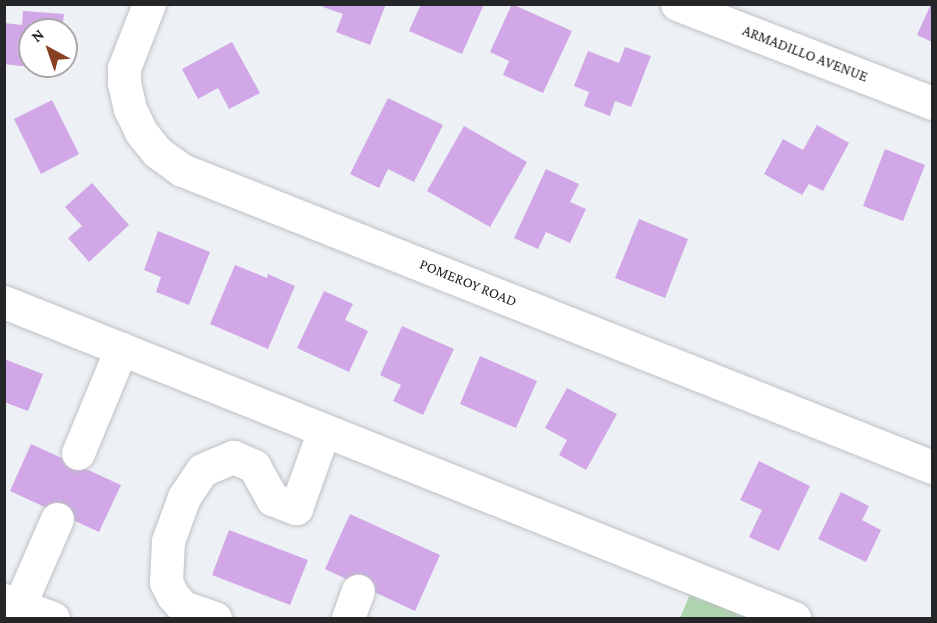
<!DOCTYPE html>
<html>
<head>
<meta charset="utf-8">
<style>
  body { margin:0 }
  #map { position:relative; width:937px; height:623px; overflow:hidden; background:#edf1f5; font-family:"Crimson Pro",serif }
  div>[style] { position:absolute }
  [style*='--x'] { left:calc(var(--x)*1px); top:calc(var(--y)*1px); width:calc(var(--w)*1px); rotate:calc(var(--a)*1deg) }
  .green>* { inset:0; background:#aed5ae }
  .building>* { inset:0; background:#d1a7e7 }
  .roads { filter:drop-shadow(0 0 2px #bec1c5) drop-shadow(0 0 2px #bec1c5) }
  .minor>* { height:33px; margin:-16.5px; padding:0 16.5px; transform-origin:16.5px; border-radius:16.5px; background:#fff }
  span { translate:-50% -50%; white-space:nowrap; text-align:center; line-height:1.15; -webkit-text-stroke:6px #fff; paint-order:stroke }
  .street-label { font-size:15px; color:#252627 }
  .frame { position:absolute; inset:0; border:6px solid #252627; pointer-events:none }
  .north { position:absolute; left:18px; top:18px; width:60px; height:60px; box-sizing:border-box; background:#fff; border:2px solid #a8a8a9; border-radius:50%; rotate:320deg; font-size:16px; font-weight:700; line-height:24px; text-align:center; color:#252627 }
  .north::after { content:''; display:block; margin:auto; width:21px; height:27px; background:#883f22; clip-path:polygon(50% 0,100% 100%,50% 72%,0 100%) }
</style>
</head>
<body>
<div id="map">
  <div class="green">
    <i style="clip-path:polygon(690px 594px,751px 618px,680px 618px)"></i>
  </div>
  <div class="building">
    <i style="clip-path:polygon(324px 4px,386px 4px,370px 45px,336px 32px,343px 14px,323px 7px)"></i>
    <i style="clip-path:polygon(421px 4px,484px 4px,462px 54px,409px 31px)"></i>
    <i style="clip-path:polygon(512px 4px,572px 31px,543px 93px,503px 75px,509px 61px,490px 52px)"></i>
    <i style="clip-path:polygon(931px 4px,932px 4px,932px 42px,917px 35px)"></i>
    <i style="clip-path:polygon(23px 11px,64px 14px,62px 30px,30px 30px,30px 67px,4px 64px,4px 23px,22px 25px)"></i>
    <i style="clip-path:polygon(232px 42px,260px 93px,229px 109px,218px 88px,198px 99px,182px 69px)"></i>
    <i style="clip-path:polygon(625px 47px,651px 56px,631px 107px,615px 101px,610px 116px,584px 106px,589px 92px,574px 86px,588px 51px,619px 63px)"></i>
    <i style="clip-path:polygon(388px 98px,443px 125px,414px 182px,388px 169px,379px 188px,350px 174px)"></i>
    <i style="clip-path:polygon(52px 100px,79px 154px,41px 174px,14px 119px)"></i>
    <i style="clip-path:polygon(817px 125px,849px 143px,823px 191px,809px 184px,802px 195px,764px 174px,783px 139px,803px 150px)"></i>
    <i style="clip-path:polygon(464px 126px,527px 162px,490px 227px,427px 191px)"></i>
    <i style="clip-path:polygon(885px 149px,925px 165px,903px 221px,863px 206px)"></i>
    <i style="clip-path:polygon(546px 169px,579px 184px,570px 202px,586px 209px,570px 243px,546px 232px,538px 249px,514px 238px)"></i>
    <i style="clip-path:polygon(92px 183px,129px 225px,89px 262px,68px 238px,82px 226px,65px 207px)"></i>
    <i style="clip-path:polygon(639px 219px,688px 239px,665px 298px,615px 278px)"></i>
    <i style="clip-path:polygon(158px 231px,210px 252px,189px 305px,156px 292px,161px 277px,144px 270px)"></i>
    <i style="clip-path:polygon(235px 265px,267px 278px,268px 274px,295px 286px,268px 349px,210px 324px)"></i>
    <i style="clip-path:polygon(324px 291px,353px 304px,345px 320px,368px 331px,349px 372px,297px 348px)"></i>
    <i style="clip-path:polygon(402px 326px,454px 349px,423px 415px,393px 401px,401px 385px,380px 375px)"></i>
    <i style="clip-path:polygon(480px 356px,537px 381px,516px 428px,460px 404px)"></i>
    <i style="clip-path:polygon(4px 359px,43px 374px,28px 411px,4px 402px)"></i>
    <i style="clip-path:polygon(567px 388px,617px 414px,586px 470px,559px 455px,567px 440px,545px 428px)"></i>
    <i style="clip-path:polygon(31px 444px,121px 485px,99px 532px,10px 491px)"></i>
    <i style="clip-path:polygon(759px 461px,810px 486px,779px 551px,749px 537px,762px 510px,740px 500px)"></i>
    <i style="clip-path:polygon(841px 492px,869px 506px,862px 520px,881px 530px,866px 562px,818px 539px)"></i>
    <i style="clip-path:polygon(350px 514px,440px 555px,415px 611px,325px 569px)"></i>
    <i style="clip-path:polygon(229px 530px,308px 560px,290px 605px,212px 575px)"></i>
  </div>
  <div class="roads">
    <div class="minor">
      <i style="--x:149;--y:4;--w:69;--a:111.3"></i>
      <i style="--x:124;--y:68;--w:15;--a:90"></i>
      <i style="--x:124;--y:83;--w:27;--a:77"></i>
      <i style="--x:130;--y:109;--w:25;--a:64"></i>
      <i style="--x:141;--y:132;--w:26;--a:51"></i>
      <i style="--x:157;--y:152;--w:31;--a:36"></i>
      <i style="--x:182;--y:170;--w:807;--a:21.6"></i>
      <i style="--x:677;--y:4;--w:274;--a:21.2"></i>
      <i style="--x:4;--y:302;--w:851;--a:21.8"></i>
      <i style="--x:78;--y:453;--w:113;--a:-67.5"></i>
      <i style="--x:4;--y:600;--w:52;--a:20.2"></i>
      <i style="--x:19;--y:606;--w:95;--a:-66.4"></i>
      <i style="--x:215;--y:618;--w:34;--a:-161"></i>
      <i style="--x:183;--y:607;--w:15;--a:-132"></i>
      <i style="--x:173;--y:596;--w:16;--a:-117"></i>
      <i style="--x:166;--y:582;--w:41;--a:-87.2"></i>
      <i style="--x:168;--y:541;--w:47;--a:-70"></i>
      <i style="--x:184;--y:497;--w:32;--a:-56"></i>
      <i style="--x:202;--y:470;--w:34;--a:-23"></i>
      <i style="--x:233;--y:457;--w:23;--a:23"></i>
      <i style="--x:254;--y:466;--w:38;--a:61"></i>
      <i style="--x:272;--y:499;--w:26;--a:21"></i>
      <i style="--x:296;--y:508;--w:83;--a:-70.3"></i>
      <i style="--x:348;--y:618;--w:29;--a:-70"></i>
    </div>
  </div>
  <div class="street-label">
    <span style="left:805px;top:54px;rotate:21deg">ARMADILLO AVENUE</span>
    <span style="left:468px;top:283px;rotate:22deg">POMEROY ROAD</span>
  </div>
  <div class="frame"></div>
  <div class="north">N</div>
</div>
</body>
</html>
